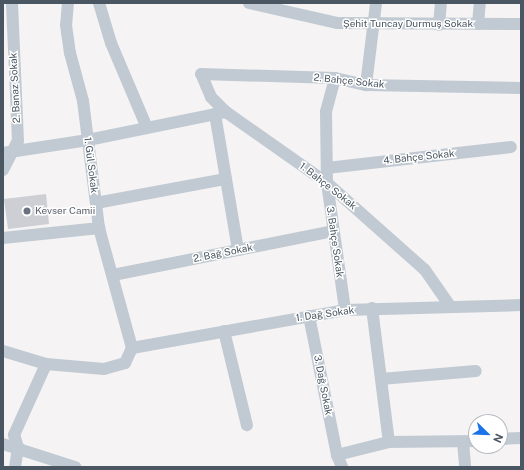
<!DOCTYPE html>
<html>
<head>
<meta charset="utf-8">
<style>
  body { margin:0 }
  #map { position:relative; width:524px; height:470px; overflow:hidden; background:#f5f3f3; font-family:"Public Sans",sans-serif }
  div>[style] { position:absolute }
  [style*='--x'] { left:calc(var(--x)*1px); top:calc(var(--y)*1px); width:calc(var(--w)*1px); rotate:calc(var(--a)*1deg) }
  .building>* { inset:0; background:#cdcfd5 }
  .minor>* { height:12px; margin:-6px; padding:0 6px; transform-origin:6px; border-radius:6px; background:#c1cad2 }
  .dots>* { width:11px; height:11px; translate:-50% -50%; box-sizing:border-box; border:2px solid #fff; border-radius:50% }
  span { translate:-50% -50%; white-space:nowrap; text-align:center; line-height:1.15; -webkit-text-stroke:3px #fff; paint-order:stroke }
  .street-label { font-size:10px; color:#4a5661 }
  .worship-label { font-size:10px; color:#5b616d }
  .left { translate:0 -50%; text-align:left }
  .frame { position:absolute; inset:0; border:4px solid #4a5661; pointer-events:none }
  .north { position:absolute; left:468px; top:414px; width:40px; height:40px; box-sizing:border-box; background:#fff; border:1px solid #b7bbc0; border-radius:50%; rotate:113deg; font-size:11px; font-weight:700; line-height:16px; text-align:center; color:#4a5661 }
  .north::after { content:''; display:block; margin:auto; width:14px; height:18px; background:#1a73e8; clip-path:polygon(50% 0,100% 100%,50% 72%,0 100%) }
</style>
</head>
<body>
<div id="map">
  <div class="building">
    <i style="clip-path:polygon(46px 194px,49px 224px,8px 229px,4px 199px)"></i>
  </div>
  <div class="minor">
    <i style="--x:68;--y:3;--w:22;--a:95"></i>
    <i style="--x:66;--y:25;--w:28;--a:82"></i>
    <i style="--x:70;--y:53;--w:50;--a:74.8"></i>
    <i style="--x:83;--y:101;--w:128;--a:82.8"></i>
    <i style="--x:99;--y:228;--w:124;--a:74.6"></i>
    <i style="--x:99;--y:3;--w:42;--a:73.3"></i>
    <i style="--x:111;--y:43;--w:92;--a:67"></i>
    <i style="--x:249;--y:3;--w:90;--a:12.8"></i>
    <i style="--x:337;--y:23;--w:184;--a:0.3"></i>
    <i style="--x:478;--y:24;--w:21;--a:-85"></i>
    <i style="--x:439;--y:25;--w:22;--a:-85"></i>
    <i style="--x:335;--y:78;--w:35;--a:105"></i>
    <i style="--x:326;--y:112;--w:71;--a:89.2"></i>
    <i style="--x:327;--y:183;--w:128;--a:81.9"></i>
    <i style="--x:366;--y:85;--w:83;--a:-83"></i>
    <i style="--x:215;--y:114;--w:138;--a:80.4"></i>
    <i style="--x:3;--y:153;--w:86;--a:-8.7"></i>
    <i style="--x:88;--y:140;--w:141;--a:-11.5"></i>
    <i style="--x:327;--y:168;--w:185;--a:-6.5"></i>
    <i style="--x:3;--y:170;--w:33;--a:-63"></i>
    <i style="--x:18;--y:141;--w:138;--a:-92.5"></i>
    <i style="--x:96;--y:203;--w:132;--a:-10.5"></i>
    <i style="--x:3;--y:238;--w:97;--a:-5.9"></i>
    <i style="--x:113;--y:275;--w:224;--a:-11.3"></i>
    <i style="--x:450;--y:306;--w:44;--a:-124.8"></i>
    <i style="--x:425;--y:270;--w:131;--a:-138.4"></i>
    <i style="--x:327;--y:183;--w:123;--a:-144.9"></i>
    <i style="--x:226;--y:112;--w:21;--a:-135"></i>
    <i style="--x:211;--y:97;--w:25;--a:-113"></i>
    <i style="--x:201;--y:74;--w:134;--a:1.7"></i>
    <i style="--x:335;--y:78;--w:32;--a:13"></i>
    <i style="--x:366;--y:85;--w:155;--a:1.1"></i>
    <i style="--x:372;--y:308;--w:135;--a:82.8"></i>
    <i style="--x:309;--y:316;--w:142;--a:78.6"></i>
    <i style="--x:337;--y:455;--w:13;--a:67"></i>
    <i style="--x:224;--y:331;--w:97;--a:76.3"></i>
    <i style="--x:132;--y:348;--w:216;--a:-10.1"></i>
    <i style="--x:345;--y:310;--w:176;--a:-1.6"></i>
    <i style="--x:3;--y:351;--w:45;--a:16.8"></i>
    <i style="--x:46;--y:364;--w:58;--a:4.9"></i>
    <i style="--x:104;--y:369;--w:22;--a:-16"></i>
    <i style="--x:125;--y:363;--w:17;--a:-65"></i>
    <i style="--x:381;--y:379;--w:95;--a:-4.8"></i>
    <i style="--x:500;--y:439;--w:21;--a:-3"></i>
    <i style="--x:463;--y:442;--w:25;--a:85"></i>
    <i style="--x:3;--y:444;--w:76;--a:17.7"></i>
    <i style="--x:337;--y:455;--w:54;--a:-14"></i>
    <i style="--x:389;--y:442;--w:87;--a:-0.7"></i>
    <i style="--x:15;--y:467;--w:20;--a:-81"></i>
    <i style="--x:18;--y:447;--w:13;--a:-108"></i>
    <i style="--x:14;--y:435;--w:78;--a:-65.7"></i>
  </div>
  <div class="dots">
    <i style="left:27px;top:211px;background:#6b7280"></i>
  </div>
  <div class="street-label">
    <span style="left:408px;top:24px">Şehit Tuncay Durmuş Sokak</span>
    <span style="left:349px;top:81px;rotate:6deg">2. Bahçe Sokak</span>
    <span style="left:15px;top:88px;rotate:-93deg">2. Banaz Sokak</span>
    <span style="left:419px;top:157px;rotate:-6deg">4. Bahçe Sokak</span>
    <span style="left:91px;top:165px;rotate:83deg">1. Gül Sokak</span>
    <span style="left:328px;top:186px;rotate:38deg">1. Bahçe Sokak</span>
    <span style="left:335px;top:242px;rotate:82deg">3. Bahçe Sokak</span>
    <span style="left:223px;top:253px;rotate:-11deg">2. Bağ Sokak</span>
    <span style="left:325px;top:314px;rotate:-8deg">1. Dağ Sokak</span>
    <span style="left:323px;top:385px;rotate:79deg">3. Dağ Sokak</span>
  </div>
  <div class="worship-label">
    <span class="left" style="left:35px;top:211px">Kevser Camii</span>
  </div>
  <div class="frame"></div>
  <div class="north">N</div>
</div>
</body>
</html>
